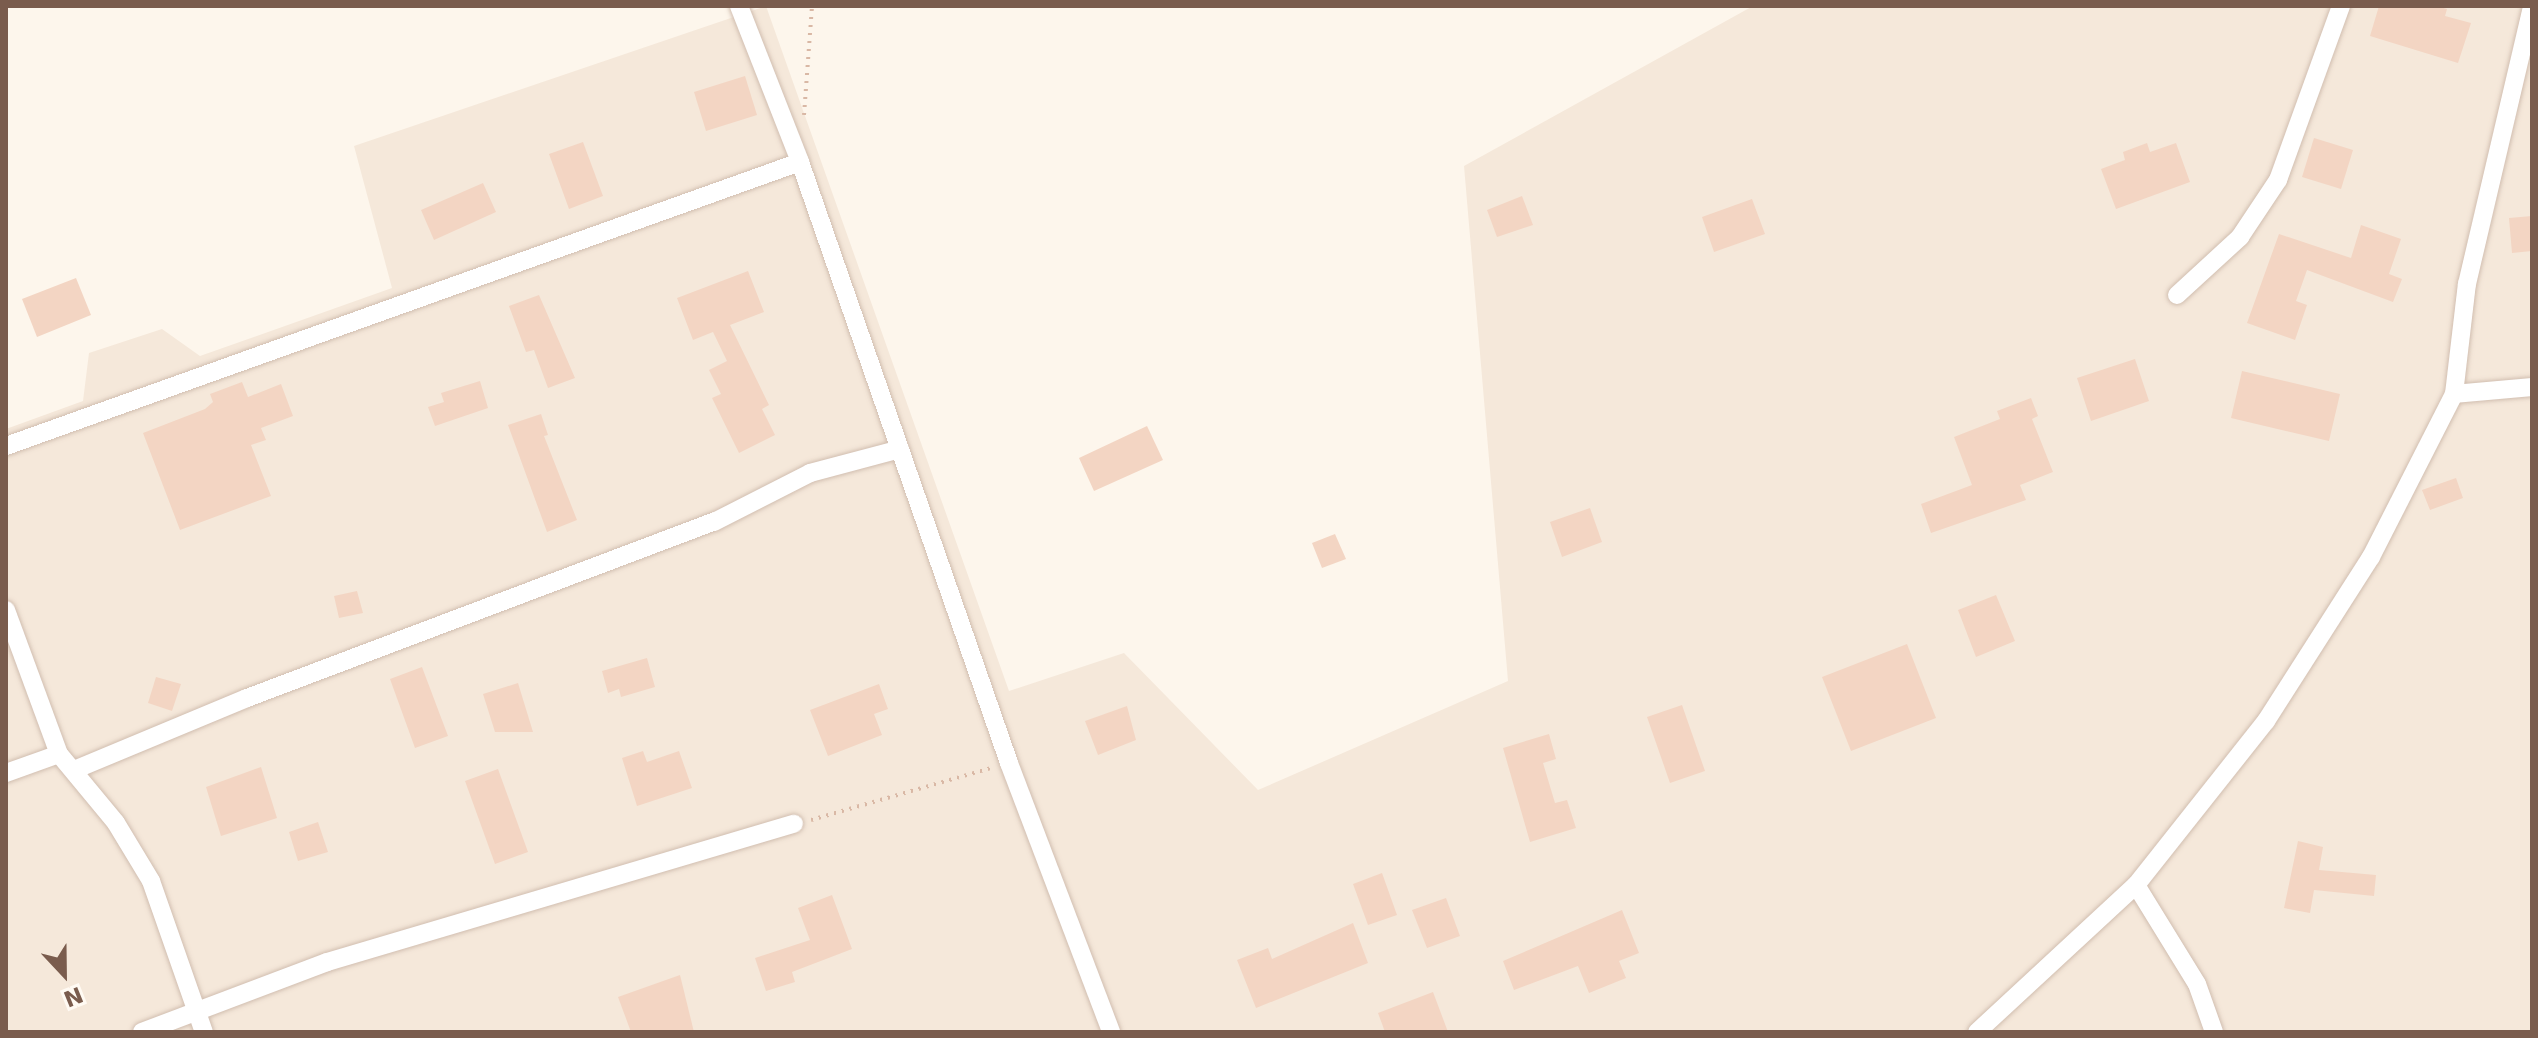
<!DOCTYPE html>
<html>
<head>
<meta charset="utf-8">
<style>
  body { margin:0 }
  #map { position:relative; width:2538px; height:1038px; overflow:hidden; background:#fdf6ec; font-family:"DejaVu Sans",sans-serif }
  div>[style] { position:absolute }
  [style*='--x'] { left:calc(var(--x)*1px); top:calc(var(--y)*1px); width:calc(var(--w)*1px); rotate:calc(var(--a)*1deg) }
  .residential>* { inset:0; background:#f5e8da }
  .building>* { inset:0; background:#f3d5c3 }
  .path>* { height:4px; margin-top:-2px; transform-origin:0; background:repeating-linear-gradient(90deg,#d9b8a5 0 2px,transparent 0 8px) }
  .roads { filter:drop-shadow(0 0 2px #d1beb0) drop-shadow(0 0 2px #d1beb0) }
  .street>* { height:18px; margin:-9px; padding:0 9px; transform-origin:9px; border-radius:9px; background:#fff }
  span { translate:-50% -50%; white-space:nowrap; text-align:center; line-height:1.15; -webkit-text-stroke:6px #fffaf3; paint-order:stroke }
  .frame { position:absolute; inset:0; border:8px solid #7a5c4d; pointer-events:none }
  .north { position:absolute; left:24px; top:934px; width:80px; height:80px; -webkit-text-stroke:6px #fffaf3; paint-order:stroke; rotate:158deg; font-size:22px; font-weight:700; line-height:32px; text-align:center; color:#7a5c4d }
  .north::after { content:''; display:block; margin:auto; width:28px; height:36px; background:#7a5c4d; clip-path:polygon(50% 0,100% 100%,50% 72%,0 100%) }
</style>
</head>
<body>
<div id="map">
  <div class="residential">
    <i style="clip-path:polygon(766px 6px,1009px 691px,1124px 653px,1258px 790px,1508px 681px,1464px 166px,1753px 6px,2532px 6px,2532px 1032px,6px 1032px,6px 429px,83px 401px,89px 353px,162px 329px,200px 356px,392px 288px,354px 146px)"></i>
  </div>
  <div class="building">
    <i style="clip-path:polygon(2379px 6px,2437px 6px,2447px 9px,2445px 16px,2471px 23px,2458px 63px,2370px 36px)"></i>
    <i style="clip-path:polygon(745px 76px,757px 115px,706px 131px,694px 92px)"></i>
    <i style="clip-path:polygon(2314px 138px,2353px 150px,2341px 189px,2302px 177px)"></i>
    <i style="clip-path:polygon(583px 142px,603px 196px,569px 209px,549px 154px)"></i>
    <i style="clip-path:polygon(2147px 143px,2150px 152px,2176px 143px,2190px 182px,2116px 209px,2101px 169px,2125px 160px,2123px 152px)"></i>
    <i style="clip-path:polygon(483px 183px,496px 212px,434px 240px,421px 210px)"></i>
    <i style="clip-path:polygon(1522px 196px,1533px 225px,1497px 237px,1487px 210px)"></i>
    <i style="clip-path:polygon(1752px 199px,1765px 234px,1714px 252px,1702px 217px)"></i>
    <i style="clip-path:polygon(2532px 216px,2532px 251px,2512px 253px,2509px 218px)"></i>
    <i style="clip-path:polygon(2361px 225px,2401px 239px,2389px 274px,2402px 279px,2393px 302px,2307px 270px,2296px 301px,2307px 305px,2295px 340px,2247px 323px,2279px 234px,2351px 258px)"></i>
    <i style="clip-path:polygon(748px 271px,764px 312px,730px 325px,769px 405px,762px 409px,775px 435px,739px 453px,712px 398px,721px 394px,709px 370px,727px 361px,713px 332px,693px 340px,677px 298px)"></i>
    <i style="clip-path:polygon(76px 278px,91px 315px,37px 337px,22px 299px)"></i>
    <i style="clip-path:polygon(539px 295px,575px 378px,548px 388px,534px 350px,526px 352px,509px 306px)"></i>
    <i style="clip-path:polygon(2135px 359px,2149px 401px,2091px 421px,2077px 378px)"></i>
    <i style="clip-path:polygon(2242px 371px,2340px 394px,2329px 441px,2231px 418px)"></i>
    <i style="clip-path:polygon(480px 381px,488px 408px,435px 426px,428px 407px,444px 402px,441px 393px)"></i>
    <i style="clip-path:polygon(242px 382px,248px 397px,281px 384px,293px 416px,261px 428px,266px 440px,251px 445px,271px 496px,180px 530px,143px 433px,205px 409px,213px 402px,210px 394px)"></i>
    <i style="clip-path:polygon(2031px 398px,2038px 416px,2032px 419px,2053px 472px,2020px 485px,2026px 500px,1931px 533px,1921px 504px,1972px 485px,1954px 437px,2000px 419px,1997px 411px)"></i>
    <i style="clip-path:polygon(541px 414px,548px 435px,544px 436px,577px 520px,547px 532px,508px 425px)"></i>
    <i style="clip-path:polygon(1147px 426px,1163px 460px,1094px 491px,1079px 458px)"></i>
    <i style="clip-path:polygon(2456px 478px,2463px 498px,2430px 510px,2422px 490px)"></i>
    <i style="clip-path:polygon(1590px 508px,1602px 542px,1562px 557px,1550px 522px)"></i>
    <i style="clip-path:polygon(1335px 534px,1346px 559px,1322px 568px,1312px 543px)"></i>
    <i style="clip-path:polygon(357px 591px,363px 613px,339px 618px,334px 596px)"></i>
    <i style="clip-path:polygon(1996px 595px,2015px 641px,1976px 657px,1958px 610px)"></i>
    <i style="clip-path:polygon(1907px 644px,1936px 718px,1851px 751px,1822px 677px)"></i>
    <i style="clip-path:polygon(647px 658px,655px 687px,621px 697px,619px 689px,608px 693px,602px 671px)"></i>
    <i style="clip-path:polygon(422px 667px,448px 736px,415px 748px,390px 679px)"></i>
    <i style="clip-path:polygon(156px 677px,181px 684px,172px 711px,148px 703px)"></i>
    <i style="clip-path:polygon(518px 683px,533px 732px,495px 732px,483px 694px)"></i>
    <i style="clip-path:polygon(879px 684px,888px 709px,874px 714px,882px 735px,828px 756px,810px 710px)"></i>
    <i style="clip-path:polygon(1682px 705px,1705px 771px,1670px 783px,1647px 717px)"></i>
    <i style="clip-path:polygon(1127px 706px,1136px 740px,1098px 755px,1085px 721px)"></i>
    <i style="clip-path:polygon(1549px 734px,1556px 759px,1543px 763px,1555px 803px,1567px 800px,1576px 828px,1530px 842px,1503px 748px)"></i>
    <i style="clip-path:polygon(643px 751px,647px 762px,679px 751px,692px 788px,637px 806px,622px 758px)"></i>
    <i style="clip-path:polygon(261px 767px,277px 818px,221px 836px,206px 787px)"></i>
    <i style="clip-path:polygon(498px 769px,528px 852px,495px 864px,465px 781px)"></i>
    <i style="clip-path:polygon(318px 822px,328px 852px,298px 861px,289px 832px)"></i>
    <i style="clip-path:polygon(2298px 841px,2323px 847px,2319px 870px,2376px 875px,2374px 896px,2314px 890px,2310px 913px,2284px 908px)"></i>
    <i style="clip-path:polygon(1382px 873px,1397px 915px,1368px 925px,1353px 884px)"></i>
    <i style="clip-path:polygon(832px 895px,852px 949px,792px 972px,795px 982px,766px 991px,755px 958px,810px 940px,798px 908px)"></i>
    <i style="clip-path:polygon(1446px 898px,1460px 936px,1427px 948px,1412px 910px)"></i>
    <i style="clip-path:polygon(1622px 910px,1639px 953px,1619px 961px,1626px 978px,1589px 993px,1578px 966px,1514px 990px,1503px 961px)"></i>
    <i style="clip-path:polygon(1353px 923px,1368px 963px,1256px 1008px,1237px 960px,1268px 948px,1272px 959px)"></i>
    <i style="clip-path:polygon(680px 975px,694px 1032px,631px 1032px,618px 997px)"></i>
    <i style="clip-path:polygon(1433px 992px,1448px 1032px,1385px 1032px,1378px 1013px)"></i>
  </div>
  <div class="path">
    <i style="--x:804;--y:115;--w:109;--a:-85.8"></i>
    <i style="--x:811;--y:820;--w:187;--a:-16.1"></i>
  </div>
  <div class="roads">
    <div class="street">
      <i style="--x:739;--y:6;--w:168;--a:68.6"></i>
      <i style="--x:800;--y:162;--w:636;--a:70.82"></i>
      <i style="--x:1009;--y:763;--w:288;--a:69.2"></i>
      <i style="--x:2177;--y:295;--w:86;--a:-42.6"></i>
      <i style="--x:2240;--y:237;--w:69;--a:-56.3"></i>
      <i style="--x:2278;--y:180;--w:185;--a:-70.1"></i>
      <i style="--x:2454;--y:394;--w:78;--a:-5.1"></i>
      <i style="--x:6;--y:446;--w:843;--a:-19.68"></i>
      <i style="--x:6;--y:610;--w:153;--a:69.8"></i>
      <i style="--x:59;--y:754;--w:89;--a:50.4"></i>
      <i style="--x:116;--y:823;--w:68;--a:58.9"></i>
      <i style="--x:151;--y:881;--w:160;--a:70.7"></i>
      <i style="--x:74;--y:770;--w:187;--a:-22.6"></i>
      <i style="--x:247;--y:698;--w:499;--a:-20.7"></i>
      <i style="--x:714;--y:522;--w:108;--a:-27"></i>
      <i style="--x:810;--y:473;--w:93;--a:-14.9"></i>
      <i style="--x:6;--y:773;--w:56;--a:-19.7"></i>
      <i style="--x:2136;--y:885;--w:116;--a:58.4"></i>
      <i style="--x:2197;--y:984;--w:51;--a:70.5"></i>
      <i style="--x:142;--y:1032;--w:198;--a:-20.7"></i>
      <i style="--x:327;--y:962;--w:487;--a:-16.5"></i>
      <i style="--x:1977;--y:1032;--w:217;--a:-42.8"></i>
      <i style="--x:2136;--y:885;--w:209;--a:-51.6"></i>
      <i style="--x:2266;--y:721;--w:195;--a:-57.4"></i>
      <i style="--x:2371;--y:557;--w:183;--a:-63"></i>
      <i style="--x:2454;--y:394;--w:111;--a:-83.3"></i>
      <i style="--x:2467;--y:284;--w:285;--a:-76.8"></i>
    </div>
  </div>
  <div class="frame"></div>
  <div class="north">N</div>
</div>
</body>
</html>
